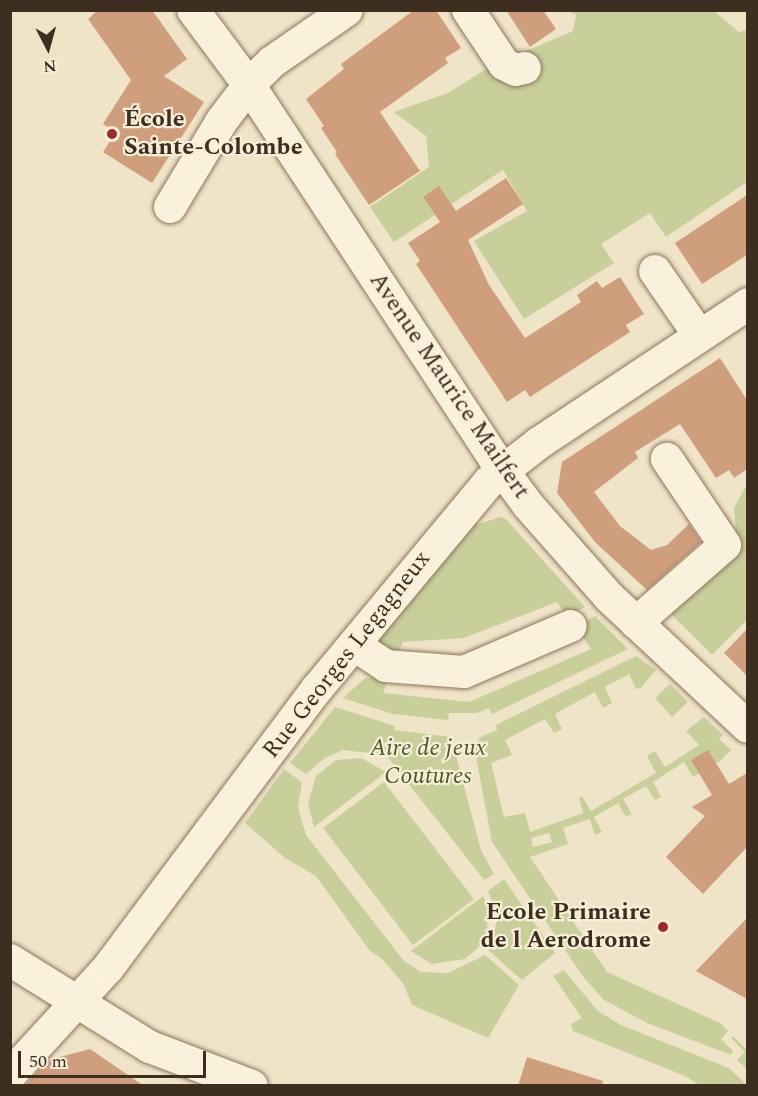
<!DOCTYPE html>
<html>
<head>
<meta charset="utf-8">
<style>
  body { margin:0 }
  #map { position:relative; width:758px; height:1096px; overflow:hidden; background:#f0e4c8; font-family:Spectral,serif }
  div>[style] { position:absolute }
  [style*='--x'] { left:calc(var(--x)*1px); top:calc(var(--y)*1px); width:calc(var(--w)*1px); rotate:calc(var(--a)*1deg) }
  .green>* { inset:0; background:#c9cf9b }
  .building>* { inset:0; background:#cf9f7d }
  .roads { filter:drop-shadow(0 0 2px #8d765c) drop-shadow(0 0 2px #8d765c) }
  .minor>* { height:32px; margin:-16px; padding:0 16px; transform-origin:16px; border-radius:16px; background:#faf1dc }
  .dots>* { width:16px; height:16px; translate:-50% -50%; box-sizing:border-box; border:3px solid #f7eed8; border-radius:50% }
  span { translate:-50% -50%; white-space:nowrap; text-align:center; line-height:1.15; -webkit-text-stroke:4.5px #f7eed8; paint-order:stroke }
  .poi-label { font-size:24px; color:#3d2e20; font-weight:700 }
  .left { translate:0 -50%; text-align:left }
  .right { translate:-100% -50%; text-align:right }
  .street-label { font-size:24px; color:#3d2e20 }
  .park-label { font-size:24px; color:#4d5a26; font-style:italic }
  .frame { position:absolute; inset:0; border:12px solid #3d2e20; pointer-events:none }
  .north { position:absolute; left:18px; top:18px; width:60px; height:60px; -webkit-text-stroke:4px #f7eed8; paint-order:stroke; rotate:174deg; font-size:16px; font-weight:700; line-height:24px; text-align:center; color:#3d2e20 }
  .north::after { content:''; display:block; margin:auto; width:21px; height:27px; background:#3d2e20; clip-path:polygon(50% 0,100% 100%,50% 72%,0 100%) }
  .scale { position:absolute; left:18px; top:1051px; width:188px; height:27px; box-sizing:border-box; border:3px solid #3d2e20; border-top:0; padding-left:8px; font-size:18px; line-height:21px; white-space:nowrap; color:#3d2e20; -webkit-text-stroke:4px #f7eed8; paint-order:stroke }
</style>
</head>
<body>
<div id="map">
  <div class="green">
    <i style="clip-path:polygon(569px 11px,714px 11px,739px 32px,747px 30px,747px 182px,666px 237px,650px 213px,601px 244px,614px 263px,524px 319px,474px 241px,527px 211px,503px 170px,394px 242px,370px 207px,429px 167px,426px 136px,394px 112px,448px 93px,491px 66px,573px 31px,576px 15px)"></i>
    <i style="clip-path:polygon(747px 484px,747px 620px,712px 655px,665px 608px,737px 544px,734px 508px)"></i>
    <i style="clip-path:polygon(500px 517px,506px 519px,585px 607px,574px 613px,563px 611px,557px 602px,464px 638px,403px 642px,397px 656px,381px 648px,379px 638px,472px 519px,478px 524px)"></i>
    <i style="clip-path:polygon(595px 616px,628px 649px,492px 714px,489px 708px,477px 713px,449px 713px,448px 720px,393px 714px,343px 698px,365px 678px,389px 677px,383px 693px,469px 702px,591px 649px,582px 636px,582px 623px)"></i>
    <i style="clip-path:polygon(evenodd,636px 656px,656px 670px,641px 688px,636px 689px,629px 674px,605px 687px,612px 703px,603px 708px,595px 692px,555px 714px,562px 729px,554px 733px,545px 719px,505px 740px,512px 755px,491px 763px,504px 817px,525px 813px,530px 832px,583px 813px,579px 798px,582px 796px,591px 811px,656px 773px,647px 756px,655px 751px,665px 767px,699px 745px,686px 731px,704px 717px,723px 735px,719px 739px,731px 750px,721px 760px,693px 777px,684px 762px,653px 782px,661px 797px,655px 800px,646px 786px,623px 799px,632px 814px,626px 817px,618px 803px,594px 817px,602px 832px,595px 835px,590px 819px,563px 828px,568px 844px,530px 857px,607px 972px,720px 1023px,728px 1031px,721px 1039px,733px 1051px,731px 1055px,647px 1023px,604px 1000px,584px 978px,492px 842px,474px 746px,481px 737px,497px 730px,496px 725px,636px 656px,549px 833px,552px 842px,533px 847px,531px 838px,549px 833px)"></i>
    <i style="clip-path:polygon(670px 684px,688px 702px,672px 717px,655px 698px)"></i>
    <i style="clip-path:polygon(335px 707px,395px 726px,394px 730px,451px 737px,481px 850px,494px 874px,484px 880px,386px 755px,343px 750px,325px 758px,306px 774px,290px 763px)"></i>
    <i style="clip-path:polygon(361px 758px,386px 772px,314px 827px,308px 803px,316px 776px,336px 760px)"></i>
    <i style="clip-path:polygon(284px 769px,302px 782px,298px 807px,306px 835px,404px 961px,421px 972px,448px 973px,485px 955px,519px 985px,488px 1038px,412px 1005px,403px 983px,381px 958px,370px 951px,316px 876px,285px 858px,245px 823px)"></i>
    <i style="clip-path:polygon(384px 782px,474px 899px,413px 945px,323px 828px)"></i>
    <i style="clip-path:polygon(504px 879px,555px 953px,522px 980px,488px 950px,498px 918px,488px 891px)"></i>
    <i style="clip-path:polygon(483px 896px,488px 908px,487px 933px,478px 948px,465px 959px,432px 964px,411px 951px)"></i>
    <i style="clip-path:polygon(564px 970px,598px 1011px,621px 1025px,729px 1068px,747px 1085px,700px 1085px,685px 1076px,573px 1031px,571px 1024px,582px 1018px,553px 976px)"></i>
    <i style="clip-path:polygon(733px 1036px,747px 1050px,747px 1069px,737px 1060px,745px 1052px,731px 1038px)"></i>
  </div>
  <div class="building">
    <i style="clip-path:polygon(98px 10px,152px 10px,187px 59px,164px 76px,204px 102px,152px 183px,103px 152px,116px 132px,103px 124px,131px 80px,88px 19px)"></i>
    <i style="clip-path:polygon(414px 10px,436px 10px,461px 48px,445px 58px,448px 63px,380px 112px,420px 171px,369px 205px,335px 154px,337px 152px,321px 128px,324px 126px,306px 99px,344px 69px,341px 64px)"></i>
    <i style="clip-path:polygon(506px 10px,543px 10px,556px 29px,530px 47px)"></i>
    <i style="clip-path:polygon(506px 178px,523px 204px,468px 240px,489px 285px,525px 338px,581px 302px,577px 295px,597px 281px,602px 288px,620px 277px,644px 314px,626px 325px,630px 332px,530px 397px,525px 390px,507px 402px,416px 264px,420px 261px,408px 243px,440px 222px,423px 197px,439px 186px,456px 211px)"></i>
    <i style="clip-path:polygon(747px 195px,747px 255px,702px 284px,675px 243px)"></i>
    <i style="clip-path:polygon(720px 358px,747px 400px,747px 469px,734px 478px,729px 470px,716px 478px,680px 424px,635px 452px,638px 458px,594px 492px,620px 526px,651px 550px,667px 545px,689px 524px,701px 542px,647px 590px,595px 542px,557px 493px,562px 462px)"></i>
    <i style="clip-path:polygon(747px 629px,747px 676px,724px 653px)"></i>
    <i style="clip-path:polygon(708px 750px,729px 784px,747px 773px,747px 847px,703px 894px,666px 857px,705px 816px,692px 807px,712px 795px,691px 760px)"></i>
    <i style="clip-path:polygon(747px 918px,747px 999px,696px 971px)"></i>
    <i style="clip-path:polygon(90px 1049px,144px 1086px,25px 1086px,48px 1060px)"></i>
    <i style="clip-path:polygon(527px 1057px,603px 1081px,602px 1086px,518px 1086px)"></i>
  </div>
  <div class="roads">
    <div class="minor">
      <i style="--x:193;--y:10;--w:94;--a:53.3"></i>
      <i style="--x:249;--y:85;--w:448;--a:56.7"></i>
      <i style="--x:495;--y:460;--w:56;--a:53.7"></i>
      <i style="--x:528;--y:505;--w:123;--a:48.6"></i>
      <i style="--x:609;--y:597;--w:190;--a:43.1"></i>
      <i style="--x:468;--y:10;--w:65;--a:56.3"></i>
      <i style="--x:504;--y:64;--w:13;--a:27"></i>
      <i style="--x:516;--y:70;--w:9;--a:-13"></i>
      <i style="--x:170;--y:207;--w:99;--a:-59"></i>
      <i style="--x:221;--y:122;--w:46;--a:-52.9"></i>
      <i style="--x:249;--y:85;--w:33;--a:-45"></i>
      <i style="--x:272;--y:62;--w:91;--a:-34.7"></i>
      <i style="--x:655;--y:271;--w:78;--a:55.5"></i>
      <i style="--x:636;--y:623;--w:118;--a:-41.2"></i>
      <i style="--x:725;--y:545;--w:104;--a:-124"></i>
      <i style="--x:354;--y:645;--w:38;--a:33"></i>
      <i style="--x:386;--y:666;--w:78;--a:4.4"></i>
      <i style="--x:464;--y:672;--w:116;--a:-23.3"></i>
      <i style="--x:10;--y:960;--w:165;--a:31.9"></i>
      <i style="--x:150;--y:1047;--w:109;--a:20.9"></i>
      <i style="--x:10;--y:1075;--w:145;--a:-47.5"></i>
      <i style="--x:108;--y:968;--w:349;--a:-53.2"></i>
      <i style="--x:317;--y:689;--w:269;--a:-50.3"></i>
      <i style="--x:489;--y:482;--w:63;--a:-38"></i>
      <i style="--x:539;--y:443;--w:251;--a:-33.6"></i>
    </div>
  </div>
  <div class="dots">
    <i style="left:112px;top:134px;background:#9e2a2b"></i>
    <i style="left:663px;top:927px;background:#9e2a2b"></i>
  </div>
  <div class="poi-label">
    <span class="left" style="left:124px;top:134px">École<br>Sainte-Colombe</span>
    <span class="right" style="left:651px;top:927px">Ecole Primaire<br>de l Aerodrome</span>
  </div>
  <div class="street-label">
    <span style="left:449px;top:386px;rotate:56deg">Avenue Maurice Mailfert</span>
    <span style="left:347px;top:655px;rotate:-52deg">Rue Georges Legagneux</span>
  </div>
  <div class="park-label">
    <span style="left:428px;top:763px">Aire de jeux<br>Coutures</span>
  </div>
  <div class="frame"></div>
  <div class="north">N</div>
  <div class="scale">50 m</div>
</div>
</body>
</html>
